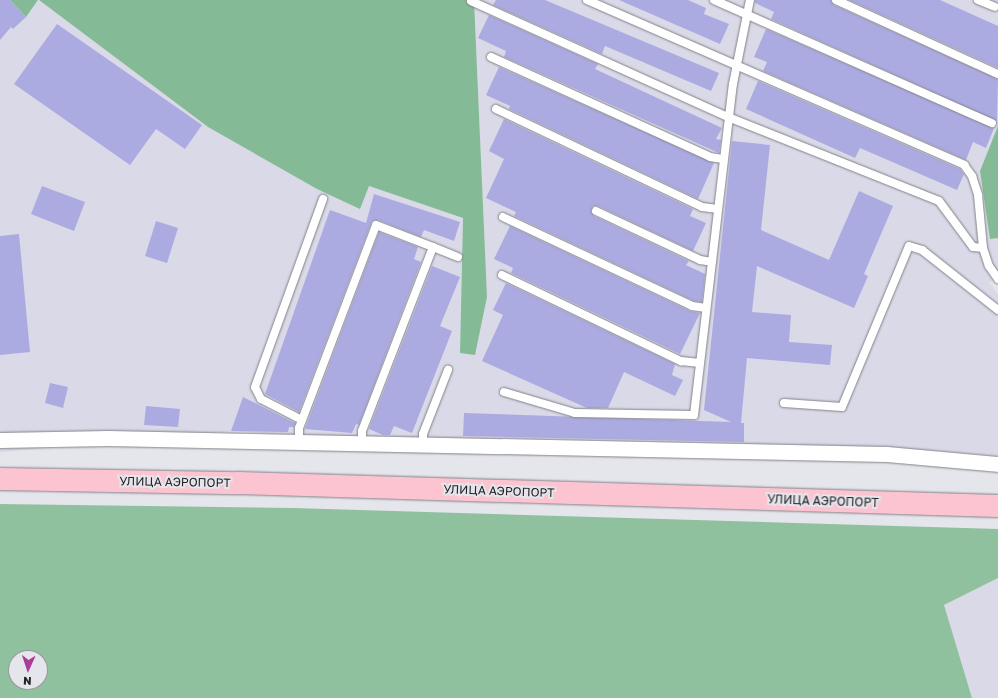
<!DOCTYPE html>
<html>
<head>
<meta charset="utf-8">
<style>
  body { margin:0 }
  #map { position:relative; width:998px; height:698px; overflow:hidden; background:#e5e5ec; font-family:"Golos Text",sans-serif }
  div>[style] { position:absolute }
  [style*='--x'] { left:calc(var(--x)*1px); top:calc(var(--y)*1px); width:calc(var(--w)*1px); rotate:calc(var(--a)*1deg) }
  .built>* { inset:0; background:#d9d9e7 }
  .green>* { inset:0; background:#8fc19f }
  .forest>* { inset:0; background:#84ba95 }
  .building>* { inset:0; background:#acabe1 }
  .roads { filter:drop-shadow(0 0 1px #828289) drop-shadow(0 0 1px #828289) }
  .lane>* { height:8px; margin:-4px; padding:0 4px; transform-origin:4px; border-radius:4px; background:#fff }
  .street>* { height:15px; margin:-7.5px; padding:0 7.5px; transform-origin:7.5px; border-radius:7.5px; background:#fff }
  .primary>* { height:22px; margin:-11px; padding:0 11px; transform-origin:11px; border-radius:11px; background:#fbc4d0 }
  span { translate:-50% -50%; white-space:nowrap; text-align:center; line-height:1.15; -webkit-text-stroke:4px #e5e5ec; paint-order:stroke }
  .street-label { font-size:12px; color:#242427 }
  .north { position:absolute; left:8px; top:650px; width:40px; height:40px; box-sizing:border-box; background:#e5e5ec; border:1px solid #98989d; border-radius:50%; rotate:183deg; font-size:11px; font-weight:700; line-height:16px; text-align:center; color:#242427 }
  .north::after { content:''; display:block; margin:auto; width:14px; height:18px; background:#ab3c99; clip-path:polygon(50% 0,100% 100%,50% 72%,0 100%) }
</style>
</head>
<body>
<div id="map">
  <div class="built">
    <i style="clip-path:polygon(0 0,10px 0,26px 16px,39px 0,208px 127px,317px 189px,369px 186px,463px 218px,460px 353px,475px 354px,487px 297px,474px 0,998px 0,998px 126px,980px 171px,991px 239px,998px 238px,998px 278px,989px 282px,998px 294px,998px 456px,884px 447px,389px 442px,231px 431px,0 452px)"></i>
    <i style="clip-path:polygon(998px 578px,998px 698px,972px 698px,944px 605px)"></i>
  </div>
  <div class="green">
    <i style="clip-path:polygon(evenodd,0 504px,293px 508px,998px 529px,998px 578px,944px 605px,972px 698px,0 698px,0 504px,16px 658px,40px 658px,40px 682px,16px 682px,16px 658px)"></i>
  </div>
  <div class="forest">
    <i style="clip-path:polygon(10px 0,38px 0,26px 17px)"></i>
    <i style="clip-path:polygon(39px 0,474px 0,487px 297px,475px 355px,460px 353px,463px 218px,369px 186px,360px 209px,317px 189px,208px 127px)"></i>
    <i style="clip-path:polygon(998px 126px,998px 238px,990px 239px,980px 171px)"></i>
  </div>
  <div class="building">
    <i style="clip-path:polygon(0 0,10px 0,26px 17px,13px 29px,11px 27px,0 40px)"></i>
    <i style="clip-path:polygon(496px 0,545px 0,719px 73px,711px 91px,605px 46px,602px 54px,493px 5px)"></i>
    <i style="clip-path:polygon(619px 0,688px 0,706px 8px,704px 14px,729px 24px,720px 44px)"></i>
    <i style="clip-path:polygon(755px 0,831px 0,834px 5px,998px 79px,997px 121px,771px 19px,774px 12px,755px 3px)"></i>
    <i style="clip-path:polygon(849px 0,940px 0,998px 26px,998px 68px)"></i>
    <i style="clip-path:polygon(489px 15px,598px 64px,595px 69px,722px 128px,716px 139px,721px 140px,719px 153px,504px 57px,506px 51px,478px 38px)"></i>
    <i style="clip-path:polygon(57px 24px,202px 125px,185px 149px,156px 129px,130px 165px,14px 84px)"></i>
    <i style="clip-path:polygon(766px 29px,994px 128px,986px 148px,973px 142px,966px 160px,763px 71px,767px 62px,754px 57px)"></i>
    <i style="clip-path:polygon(499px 67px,714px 163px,698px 199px,509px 109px,510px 106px,486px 95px)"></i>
    <i style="clip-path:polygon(758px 81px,960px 169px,964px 174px,957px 190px,860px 148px,855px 158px,746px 109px)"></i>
    <i style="clip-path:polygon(504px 119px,693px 209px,690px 216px,706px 223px,693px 251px,598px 206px,593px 206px,591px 211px,594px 216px,689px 261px,686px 265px,705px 274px,702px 302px,694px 301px,514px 216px,516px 212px,486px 198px,504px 159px,489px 151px)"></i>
    <i style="clip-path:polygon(732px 141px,770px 145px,761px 230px,829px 260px,859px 191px,893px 206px,864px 274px,868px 276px,854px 308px,757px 266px,752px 312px,791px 315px,789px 342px,832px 345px,830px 365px,747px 358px,741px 423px,744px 423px,744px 442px,463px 436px,464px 413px,731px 422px,704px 410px)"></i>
    <i style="clip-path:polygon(42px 186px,85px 202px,74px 231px,31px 214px)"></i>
    <i style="clip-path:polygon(374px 194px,460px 222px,454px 241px,424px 230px,421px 237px,378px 220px,372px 221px,299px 412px,265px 394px,330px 210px,366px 223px)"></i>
    <i style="clip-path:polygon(156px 221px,178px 228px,167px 263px,145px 256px)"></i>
    <i style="clip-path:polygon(510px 226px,690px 311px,700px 313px,680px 354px,511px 273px,513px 268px,494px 259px)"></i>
    <i style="clip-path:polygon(379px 232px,418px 247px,414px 259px,421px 262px,359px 425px,356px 424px,352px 433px,305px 429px)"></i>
    <i style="clip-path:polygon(19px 234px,30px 352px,0 355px,0 236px)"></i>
    <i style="clip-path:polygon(432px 266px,460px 277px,440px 326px,452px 331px,412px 433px,394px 426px,390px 435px,383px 435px,369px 429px)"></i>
    <i style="clip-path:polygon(506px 283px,675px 364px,672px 375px,683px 380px,675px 396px,624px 372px,608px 408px,587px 408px,482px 361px,503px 315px,493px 310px)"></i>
    <i style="clip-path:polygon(50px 383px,68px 387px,63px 408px,45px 403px)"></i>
    <i style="clip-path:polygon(243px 397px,295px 423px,294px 427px,289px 427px,288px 432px,231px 431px)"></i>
    <i style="clip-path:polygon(146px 406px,180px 409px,178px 427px,144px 425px)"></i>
  </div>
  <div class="roads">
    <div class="lane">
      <i style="--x:587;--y:0;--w:412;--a:23.6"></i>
      <i style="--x:964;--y:165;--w:14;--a:54"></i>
      <i style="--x:972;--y:176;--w:20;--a:72"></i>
      <i style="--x:978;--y:195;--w:53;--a:84.6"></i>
      <i style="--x:983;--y:248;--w:19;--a:72"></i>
      <i style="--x:989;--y:266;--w:16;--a:55"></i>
      <i style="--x:714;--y:0;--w:304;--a:23.9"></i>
      <i style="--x:836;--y:0;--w:178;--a:24.6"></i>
      <i style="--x:978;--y:0;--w:18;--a:22"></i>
      <i style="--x:471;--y:1;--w:282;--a:24.3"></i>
      <i style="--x:728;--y:117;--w:227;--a:21.7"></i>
      <i style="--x:939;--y:201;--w:57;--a:53.5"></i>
      <i style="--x:973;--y:247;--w:10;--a:6"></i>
      <i style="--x:491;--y:57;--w:241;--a:24.5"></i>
      <i style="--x:710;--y:157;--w:13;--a:9"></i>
      <i style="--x:496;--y:109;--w:228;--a:25.4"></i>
      <i style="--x:702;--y:207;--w:16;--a:7"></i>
      <i style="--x:596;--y:211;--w:115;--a:25.2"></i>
      <i style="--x:700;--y:260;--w:12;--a:9"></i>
      <i style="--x:503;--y:217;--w:209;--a:25.2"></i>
      <i style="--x:692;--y:306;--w:14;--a:8"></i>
      <i style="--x:433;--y:247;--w:27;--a:22"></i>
      <i style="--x:502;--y:275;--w:199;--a:25.7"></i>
      <i style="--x:681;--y:361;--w:19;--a:6"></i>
      <i style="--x:504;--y:392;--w:74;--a:16.5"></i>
      <i style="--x:575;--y:413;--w:119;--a:1"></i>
      <i style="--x:694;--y:415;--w:333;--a:-83.3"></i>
      <i style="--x:733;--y:84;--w:86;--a:-78.6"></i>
      <i style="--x:784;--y:403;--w:58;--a:3.9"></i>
      <i style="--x:842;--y:407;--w:174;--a:-67.4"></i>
      <i style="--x:909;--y:246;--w:14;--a:17"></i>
      <i style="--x:922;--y:250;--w:97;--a:38.3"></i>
      <i style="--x:302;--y:420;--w:46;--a:-152.9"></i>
      <i style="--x:261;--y:399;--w:13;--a:-117"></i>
      <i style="--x:255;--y:387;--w:200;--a:-70.1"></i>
      <i style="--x:299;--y:442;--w:14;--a:-90"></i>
      <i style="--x:299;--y:428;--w:217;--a:-69.2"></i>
      <i style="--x:376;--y:225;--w:61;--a:21.1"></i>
      <i style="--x:433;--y:247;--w:197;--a:111.1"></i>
      <i style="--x:362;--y:431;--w:12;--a:90"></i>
      <i style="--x:423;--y:445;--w:11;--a:-90"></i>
      <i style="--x:423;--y:434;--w:69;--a:-68.7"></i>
    </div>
    <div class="street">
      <i style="--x:0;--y:440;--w:108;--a:-1.1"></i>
      <i style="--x:108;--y:438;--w:778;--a:1.18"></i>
      <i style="--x:886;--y:454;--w:112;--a:5.1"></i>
    </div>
    <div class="primary">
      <i style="--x:0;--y:479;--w:239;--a:1"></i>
      <i style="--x:239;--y:483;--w:759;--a:1.74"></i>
    </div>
  </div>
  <div class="street-label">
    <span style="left:175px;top:482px;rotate:1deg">УЛИЦА АЭРОПОРТ</span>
    <span style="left:499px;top:491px;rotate:2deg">УЛИЦА АЭРОПОРТ</span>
    <span style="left:823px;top:501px;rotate:2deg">УЛИЦА АЭРОПОРТ</span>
  </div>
  <div class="north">N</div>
</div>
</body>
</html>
